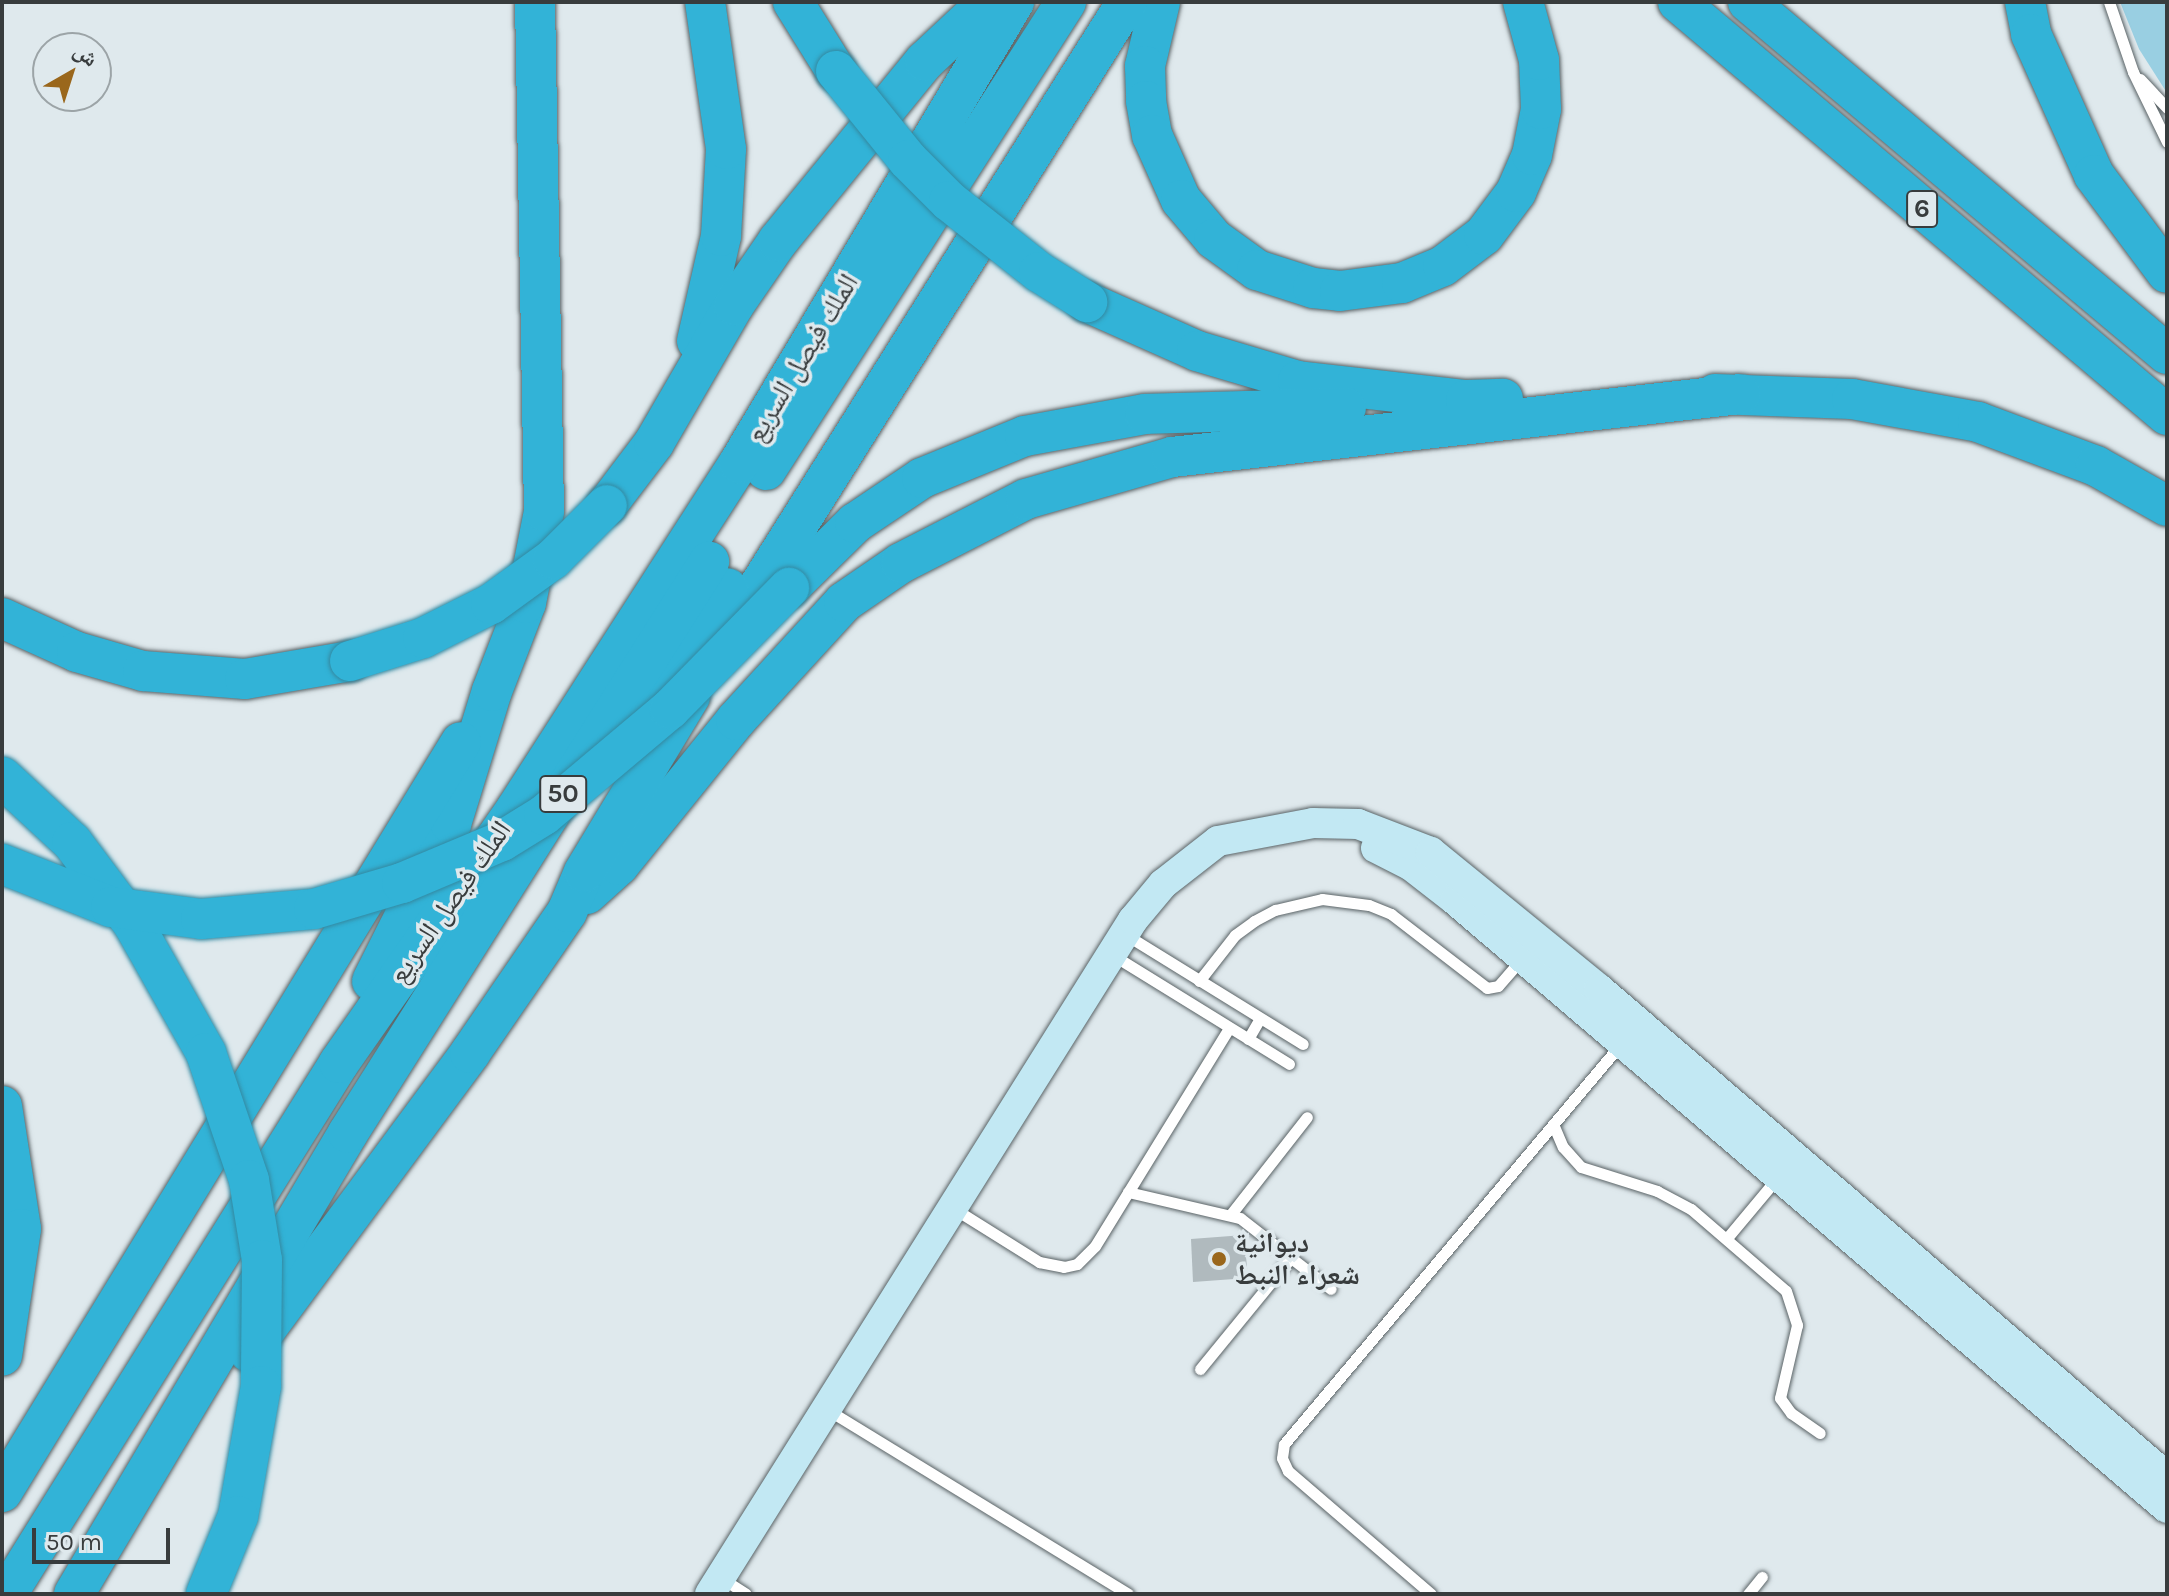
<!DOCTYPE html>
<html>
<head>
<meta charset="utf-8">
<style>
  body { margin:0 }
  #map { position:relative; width:2169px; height:1596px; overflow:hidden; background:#dfe9ed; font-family:Karla,"Noto Naskh Arabic",sans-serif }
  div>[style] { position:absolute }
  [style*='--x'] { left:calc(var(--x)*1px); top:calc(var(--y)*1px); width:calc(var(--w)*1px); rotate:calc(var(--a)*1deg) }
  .green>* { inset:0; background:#99cfe2 }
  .building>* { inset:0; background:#b0babe }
  .roads { filter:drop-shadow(0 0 2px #5a6366) drop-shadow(0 0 2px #5a6366) }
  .lane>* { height:11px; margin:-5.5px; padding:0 5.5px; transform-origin:5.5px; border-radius:5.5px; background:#fff }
  .secondary>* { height:30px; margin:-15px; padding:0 15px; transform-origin:15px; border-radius:15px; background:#c2e8f3 }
  .highway>* { height:40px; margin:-20px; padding:0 20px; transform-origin:20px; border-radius:20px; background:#32b3d7 }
  .bridges { filter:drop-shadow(0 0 2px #3489a1) drop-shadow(0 0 2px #3489a1) }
  .highway-bridge>* { height:40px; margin:-20px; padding:0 20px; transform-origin:20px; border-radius:20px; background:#32b3d7 }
  .dots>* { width:22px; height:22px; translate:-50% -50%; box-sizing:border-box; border:4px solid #dfe9ed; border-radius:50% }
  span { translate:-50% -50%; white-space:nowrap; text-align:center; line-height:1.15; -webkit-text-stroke:7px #dfe9ed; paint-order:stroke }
  .shield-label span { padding:2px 6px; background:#dfe9ed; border:2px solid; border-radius:6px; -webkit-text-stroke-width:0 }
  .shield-label { font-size:26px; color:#383c3d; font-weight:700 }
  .street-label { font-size:28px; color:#383c3d }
  .poi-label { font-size:28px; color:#383c3d; font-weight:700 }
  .left { translate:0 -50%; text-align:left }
  .frame { position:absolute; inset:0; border:4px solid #383c3d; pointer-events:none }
  .north { position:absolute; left:32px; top:32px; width:80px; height:80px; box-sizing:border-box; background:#dfe9ed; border:2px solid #9ca4a7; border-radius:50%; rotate:39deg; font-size:22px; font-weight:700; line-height:32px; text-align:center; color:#383c3d }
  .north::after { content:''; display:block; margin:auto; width:28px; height:36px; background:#9a671c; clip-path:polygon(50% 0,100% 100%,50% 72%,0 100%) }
  .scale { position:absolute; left:32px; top:1528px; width:138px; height:36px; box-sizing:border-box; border:4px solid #383c3d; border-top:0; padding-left:10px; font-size:24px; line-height:28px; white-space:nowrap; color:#383c3d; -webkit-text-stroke:6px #dfe9ed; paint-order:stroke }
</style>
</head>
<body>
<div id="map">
  <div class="green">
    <i style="clip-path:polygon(2120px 2px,2167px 2px,2167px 93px,2139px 49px)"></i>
  </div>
  <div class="building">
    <i style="clip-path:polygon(1244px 1235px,1248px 1278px,1193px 1282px,1191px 1239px)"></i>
  </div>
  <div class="roads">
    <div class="lane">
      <i style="--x:2109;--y:2;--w:74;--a:71.1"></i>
      <i style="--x:2133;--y:72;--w:78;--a:64.1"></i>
      <i style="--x:2140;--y:79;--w:40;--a:47"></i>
      <i style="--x:1136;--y:941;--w:196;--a:31.7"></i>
      <i style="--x:1124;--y:962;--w:194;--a:31.7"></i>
      <i style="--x:1199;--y:981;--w:58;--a:-52"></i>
      <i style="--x:1235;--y:935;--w:24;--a:-36"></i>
      <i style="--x:1254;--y:921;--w:24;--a:-28"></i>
      <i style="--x:1275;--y:910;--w:48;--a:-13.2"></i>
      <i style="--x:1322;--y:899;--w:47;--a:7.3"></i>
      <i style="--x:1369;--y:905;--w:24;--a:22"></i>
      <i style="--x:1391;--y:914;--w:121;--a:37.6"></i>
      <i style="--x:1487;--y:988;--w:11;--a:-10"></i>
      <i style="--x:1498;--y:986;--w:37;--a:-49"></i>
      <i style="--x:1248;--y:1039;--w:24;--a:-60"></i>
      <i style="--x:1553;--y:1124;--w:25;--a:67"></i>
      <i style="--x:1563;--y:1147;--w:27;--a:48"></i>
      <i style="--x:1581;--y:1167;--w:80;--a:17.5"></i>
      <i style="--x:1657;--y:1191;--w:38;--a:28"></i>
      <i style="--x:1691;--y:1209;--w:125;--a:40.8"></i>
      <i style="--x:1786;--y:1291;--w:36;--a:72"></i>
      <i style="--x:1797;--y:1325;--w:75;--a:103.1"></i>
      <i style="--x:1780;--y:1398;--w:19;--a:54"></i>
      <i style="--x:1791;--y:1413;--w:35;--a:35"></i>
      <i style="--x:1128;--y:1192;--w:115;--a:13.1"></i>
      <i style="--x:1240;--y:1218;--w:115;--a:38"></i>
      <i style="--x:953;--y:1208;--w:102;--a:32.1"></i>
      <i style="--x:1039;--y:1262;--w:25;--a:11"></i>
      <i style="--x:1064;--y:1267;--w:13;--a:-13"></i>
      <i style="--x:1077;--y:1264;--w:25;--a:-45"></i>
      <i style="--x:1095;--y:1246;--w:256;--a:-58.4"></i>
      <i style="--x:1231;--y:1214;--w:123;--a:-51.9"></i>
      <i style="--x:1727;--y:1238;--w:80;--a:-50.1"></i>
      <i style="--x:1200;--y:1369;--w:144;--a:-50.7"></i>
      <i style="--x:828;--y:1410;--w:352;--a:31.5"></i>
      <i style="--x:723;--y:1579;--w:27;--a:33"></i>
      <i style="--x:1431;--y:1594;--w:189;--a:-139.3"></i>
      <i style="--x:1288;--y:1471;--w:14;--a:-115"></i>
      <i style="--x:1282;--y:1458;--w:14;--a:-82"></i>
      <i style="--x:1284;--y:1444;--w:522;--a:-49.9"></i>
      <i style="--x:1748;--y:1594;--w:22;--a:-51"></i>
    </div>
    <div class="secondary">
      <i style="--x:1376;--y:848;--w:38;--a:27"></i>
      <i style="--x:1410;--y:865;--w:57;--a:37.9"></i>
      <i style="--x:1455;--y:900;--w:936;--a:40.5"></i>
      <i style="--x:710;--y:1594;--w:796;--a:-57.89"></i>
      <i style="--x:1133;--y:920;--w:47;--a:-50.2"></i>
      <i style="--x:1163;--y:884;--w:70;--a:-38"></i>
      <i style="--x:1218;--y:841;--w:97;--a:-10.7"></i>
      <i style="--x:1313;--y:823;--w:45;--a:1.3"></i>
      <i style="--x:1358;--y:824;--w:78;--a:21"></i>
      <i style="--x:1431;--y:852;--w:217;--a:39.2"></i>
      <i style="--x:1599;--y:989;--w:749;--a:40.67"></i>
    </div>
    <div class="highway">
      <i style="--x:793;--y:2;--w:81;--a:58.1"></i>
      <i style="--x:1160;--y:2;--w:66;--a:103.2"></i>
      <i style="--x:1145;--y:66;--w:35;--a:88"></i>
      <i style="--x:1146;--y:101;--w:35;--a:80"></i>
      <i style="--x:1152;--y:135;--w:71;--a:66"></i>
      <i style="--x:1181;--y:200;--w:51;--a:49.8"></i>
      <i style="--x:1214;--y:239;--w:53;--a:35.8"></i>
      <i style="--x:1257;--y:270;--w:59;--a:17.8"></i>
      <i style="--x:1313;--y:288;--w:27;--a:6"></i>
      <i style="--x:1340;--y:291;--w:63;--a:-7.4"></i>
      <i style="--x:1402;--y:283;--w:44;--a:-22.5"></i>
      <i style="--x:1443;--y:266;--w:51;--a:-37.1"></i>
      <i style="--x:1484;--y:235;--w:54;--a:-53.3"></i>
      <i style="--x:1516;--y:192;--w:40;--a:-66.6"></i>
      <i style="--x:1532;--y:155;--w:47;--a:-78.9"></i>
      <i style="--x:1541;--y:109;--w:49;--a:-92.3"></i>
      <i style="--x:1539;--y:60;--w:60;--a:-105.4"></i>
      <i style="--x:1678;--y:2;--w:640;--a:40.18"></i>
      <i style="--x:1748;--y:2;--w:547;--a:40.03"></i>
      <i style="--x:2025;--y:2;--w:33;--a:79"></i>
      <i style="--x:2031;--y:34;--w:154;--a:65.9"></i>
      <i style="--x:2094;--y:175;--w:122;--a:53.3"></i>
      <i style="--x:1087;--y:302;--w:120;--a:24"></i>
      <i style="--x:1197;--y:351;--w:105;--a:16.5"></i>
      <i style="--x:1298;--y:381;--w:169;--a:6.5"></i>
      <i style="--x:1466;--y:400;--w:37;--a:-2"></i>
      <i style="--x:697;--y:341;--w:108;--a:-77.1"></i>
      <i style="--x:721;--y:236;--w:87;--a:-86.7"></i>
      <i style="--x:726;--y:149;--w:148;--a:-98.1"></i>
      <i style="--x:1715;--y:394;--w:137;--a:2.1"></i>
      <i style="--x:1852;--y:399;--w:128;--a:10.3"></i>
      <i style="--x:1978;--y:422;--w:126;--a:20.4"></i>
      <i style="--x:2096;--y:466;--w:81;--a:29.4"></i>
      <i style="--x:766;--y:470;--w:556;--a:-57.34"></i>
      <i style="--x:607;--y:505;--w:78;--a:-52.8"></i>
      <i style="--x:654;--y:443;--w:160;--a:-59.9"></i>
      <i style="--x:734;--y:305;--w:78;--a:-55.5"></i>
      <i style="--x:778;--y:241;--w:232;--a:-50.8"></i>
      <i style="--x:925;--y:61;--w:86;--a:-43.1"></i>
      <i style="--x:789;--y:588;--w:93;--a:-44.6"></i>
      <i style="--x:855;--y:523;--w:81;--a:-33.9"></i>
      <i style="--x:922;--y:478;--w:111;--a:-22.2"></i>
      <i style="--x:1025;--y:436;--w:122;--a:-10.4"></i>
      <i style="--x:1145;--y:414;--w:201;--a:-1.7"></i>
      <i style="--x:2;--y:618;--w:82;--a:24.4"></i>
      <i style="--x:77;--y:652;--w:69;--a:16.1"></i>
      <i style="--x:143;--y:671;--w:102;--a:4.5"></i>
      <i style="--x:245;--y:679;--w:107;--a:-9.7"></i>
      <i style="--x:724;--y:642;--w:756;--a:-57.8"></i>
      <i style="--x:652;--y:700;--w:135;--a:-55.8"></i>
      <i style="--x:587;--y:894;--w:43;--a:-42.2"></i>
      <i style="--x:619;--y:865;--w:186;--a:-51.1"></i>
      <i style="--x:736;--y:720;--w:160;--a:-47.5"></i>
      <i style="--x:844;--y:602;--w:69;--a:-34.4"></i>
      <i style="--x:901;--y:563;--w:140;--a:-27.1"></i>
      <i style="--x:1026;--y:499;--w:152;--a:-16"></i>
      <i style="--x:1172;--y:457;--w:572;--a:-6.32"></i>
      <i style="--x:372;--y:981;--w:176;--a:-63.3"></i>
      <i style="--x:451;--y:824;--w:139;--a:-72.9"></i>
      <i style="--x:492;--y:691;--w:94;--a:-68.9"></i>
      <i style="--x:526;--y:603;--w:94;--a:-78.9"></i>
      <i style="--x:544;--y:511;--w:509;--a:-91.01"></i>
      <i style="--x:2;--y:1106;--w:124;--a:81.2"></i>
      <i style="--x:21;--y:1229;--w:128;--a:98.5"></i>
      <i style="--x:249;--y:1352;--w:372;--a:-53.5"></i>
      <i style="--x:470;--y:1053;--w:171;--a:-55.5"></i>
      <i style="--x:567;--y:912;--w:43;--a:-67"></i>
      <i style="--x:584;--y:872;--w:205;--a:-58.9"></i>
      <i style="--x:2;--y:1492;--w:879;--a:-58.53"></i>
      <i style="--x:7;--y:1594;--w:626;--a:-57.98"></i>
      <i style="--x:339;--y:1063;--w:310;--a:-55.1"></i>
      <i style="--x:516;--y:809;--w:412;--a:-57.2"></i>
      <i style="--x:739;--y:463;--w:537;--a:-59.18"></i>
      <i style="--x:74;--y:1594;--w:536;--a:-59.27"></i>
      <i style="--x:348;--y:1133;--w:676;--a:-57.7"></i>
    </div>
  </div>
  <div class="bridges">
    <div class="highway-bridge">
      <i style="--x:836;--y:71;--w:114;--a:51"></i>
      <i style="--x:908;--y:160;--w:58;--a:45"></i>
      <i style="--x:949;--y:201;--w:115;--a:38.3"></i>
      <i style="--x:1039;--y:272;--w:57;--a:32"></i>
      <i style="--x:350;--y:661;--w:77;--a:-17.5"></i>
      <i style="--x:423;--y:638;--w:76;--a:-26.6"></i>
      <i style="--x:491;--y:604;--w:77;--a:-36"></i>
      <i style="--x:553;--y:559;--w:76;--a:-45"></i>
      <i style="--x:2;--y:777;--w:96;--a:42.9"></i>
      <i style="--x:72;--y:842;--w:104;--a:53.2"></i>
      <i style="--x:134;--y:925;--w:147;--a:60.6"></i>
      <i style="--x:206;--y:1053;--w:134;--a:71.3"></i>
      <i style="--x:249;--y:1180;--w:81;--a:80.8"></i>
      <i style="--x:262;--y:1260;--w:126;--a:90.5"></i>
      <i style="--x:261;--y:1386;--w:132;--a:100"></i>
      <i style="--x:238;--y:1516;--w:84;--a:112.3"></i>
      <i style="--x:2;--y:864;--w:117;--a:21.5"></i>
      <i style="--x:111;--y:907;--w:91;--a:7.6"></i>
      <i style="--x:201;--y:919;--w:113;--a:-5.1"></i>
      <i style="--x:314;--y:909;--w:92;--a:-16.5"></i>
      <i style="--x:402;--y:883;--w:108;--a:-22.8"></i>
      <i style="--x:502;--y:841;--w:49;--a:-31.8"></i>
      <i style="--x:544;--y:815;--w:165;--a:-40.1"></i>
      <i style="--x:670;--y:709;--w:170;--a:-45.5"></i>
    </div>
  </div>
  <div class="dots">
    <i style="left:1219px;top:1259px;background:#9a671c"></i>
  </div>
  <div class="shield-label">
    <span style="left:1922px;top:209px">6</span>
    <span style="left:563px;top:794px">50</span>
  </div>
  <div class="street-label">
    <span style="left:802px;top:358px;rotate:-59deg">الملك فيصل السريع</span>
    <span style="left:450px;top:902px;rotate:-55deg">الملك فيصل السريع</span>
  </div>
  <div class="poi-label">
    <span class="left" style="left:1235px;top:1259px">ديوانية<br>شعراء النبط</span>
  </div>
  <div class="frame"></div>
  <div class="north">ش</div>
  <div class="scale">50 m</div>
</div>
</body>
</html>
